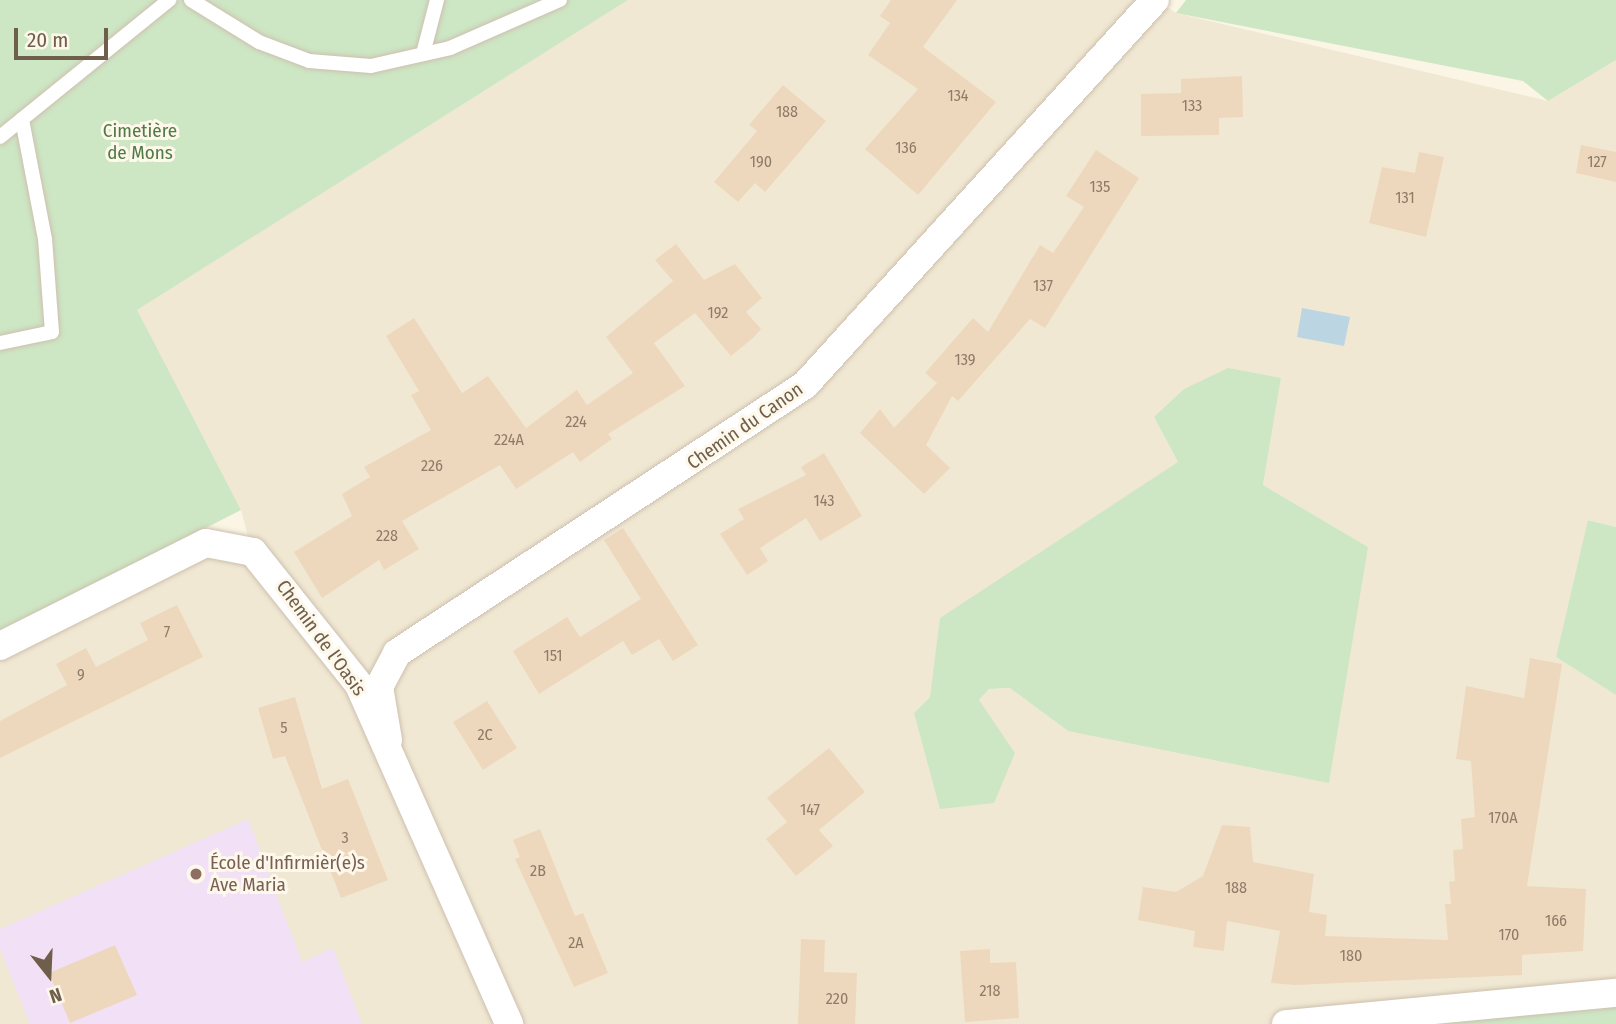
<!DOCTYPE html>
<html>
<head>
<meta charset="utf-8">
<style>
  body { margin:0 }
  #map { position:relative; width:1616px; height:1024px; overflow:hidden; background:#faf5e4; font-family:"Fira Sans Condensed",sans-serif }
  div>[style] { position:absolute }
  [style*='--x'] { left:calc(var(--x)*1px); top:calc(var(--y)*1px); width:calc(var(--w)*1px); rotate:calc(var(--a)*1deg) }
  .residential>* { inset:0; background:#f1e8d3 }
  .education>* { inset:0; background:#f2e1f6 }
  .green>* { inset:0; background:#cde6c4 }
  .water>* { inset:0; background:#bbd6e2 }
  .building>* { inset:0; background:#edd8be }
  .roads { filter:drop-shadow(0 0 2px #cdc0af) drop-shadow(0 0 2px #cdc0af) }
  .service>* { height:14px; margin:-7px; padding:0 7px; transform-origin:7px; border-radius:7px; background:#fff }
  .minor>* { height:28px; margin:-14px; padding:0 14px; transform-origin:14px; border-radius:14px; background:#fff }
  .dots>* { width:19px; height:19px; translate:-50% -50%; box-sizing:border-box; border:4px solid #fdf8ea; border-radius:50% }
  span { translate:-50% -50%; white-space:nowrap; text-align:center; line-height:1.15; -webkit-text-stroke:6px #fdf8ea; paint-order:stroke }
  .number-label { font-size:16px; color:#8f7c68 }
  .number-label span { -webkit-text-stroke-width:0 }
  .park-label { font-size:19px; color:#507a48 }
  .street-label { font-size:19px; color:#705e4c }
  .education-label { font-size:19px; color:#785e54 }
  .left { translate:0 -50%; text-align:left }
  .north { position:absolute; left:14px; top:940px; width:70px; height:70px; -webkit-text-stroke:5px #fdf8ea; paint-order:stroke; rotate:162deg; font-size:19px; font-weight:700; line-height:28px; text-align:center; color:#705e4c }
  .north::after { content:''; display:block; margin:auto; width:24px; height:32px; background:#705e4c; clip-path:polygon(50% 0,100% 100%,50% 72%,0 100%) }
  .scale { position:absolute; left:14px; top:28px; width:94px; height:32px; box-sizing:border-box; border:4px solid #705e4c; border-top:0; padding-left:9px; font-size:21px; line-height:24px; white-space:nowrap; color:#705e4c; -webkit-text-stroke:5px #fdf8ea; paint-order:stroke }
</style>
</head>
<body>
<div id="map">
  <div class="residential">
    <i style="clip-path:polygon(evenodd,628px 0,1156px 0,1176px 13px,1548px 101px,1616px 60px,1616px 527px,1589px 520px,1556px 657px,1616px 695px,1616px 993px,1286px 1024px,0 1024px,0 646px,185px 551px,252px 551px,241px 510px,136px 310px,628px 0,1281px 378px,1263px 485px,1368px 547px,1068px 731px,1010px 688px,989px 689px,979px 700px,983px 713px,1015px 753px,914px 713px,930px 697px,937px 667px,1178px 462px,1154px 417px,1281px 378px)"></i>
  </div>
  <div class="education">
    <i style="clip-path:polygon(248px 819px,302px 962px,333px 948px,362px 1024px,30px 1024px,0 949px,0 929px)"></i>
  </div>
  <div class="green">
    <i style="clip-path:polygon(0 0,628px 0,137px 310px,241px 510px,0 633px)"></i>
    <i style="clip-path:polygon(1186px 0,1616px 0,1616px 60px,1548px 101px,1523px 81px,1176px 13px)"></i>
    <i style="clip-path:polygon(1228px 368px,1281px 378px,1263px 485px,1368px 547px,1329px 783px,1068px 731px,1010px 688px,989px 689px,979px 700px,1015px 753px,994px 803px,940px 809px,914px 713px,930px 697px,940px 618px,1178px 462px,1154px 417px,1184px 389px)"></i>
    <i style="clip-path:polygon(1588px 520px,1616px 527px,1616px 695px,1556px 657px)"></i>
    <i style="clip-path:polygon(1616px 993px,1616px 1024px,1286px 1024px)"></i>
  </div>
  <div class="water">
    <i style="clip-path:polygon(1302px 308px,1350px 317px,1344px 346px,1297px 337px)"></i>
  </div>
  <div class="building">
    <i style="clip-path:polygon(891px 0,957px 0,923px 47px,996px 102px,918px 195px,865px 149px,918px 89px,868px 55px,890px 23px,880px 16px)"></i>
    <i style="clip-path:polygon(1242px 76px,1243px 117px,1219px 118px,1219px 135px,1141px 136px,1141px 94px,1181px 93px,1181px 79px)"></i>
    <i style="clip-path:polygon(783px 85px,826px 121px,765px 192px,755px 183px,738px 202px,714px 182px,757px 131px,749px 125px)"></i>
    <i style="clip-path:polygon(1581px 145px,1616px 152px,1616px 182px,1576px 173px)"></i>
    <i style="clip-path:polygon(1096px 150px,1139px 178px,1045px 328px,1030px 319px,958px 401px,952px 396px,926px 445px,950px 468px,924px 494px,860px 433px,880px 409px,894px 428px,937px 383px,925px 373px,973px 318px,988px 332px,1040px 245px,1053px 253px,1084px 207px,1066px 196px)"></i>
    <i style="clip-path:polygon(1419px 152px,1444px 157px,1426px 237px,1369px 223px,1382px 167px,1415px 173px)"></i>
    <i style="clip-path:polygon(676px 244px,704px 280px,735px 264px,762px 298px,746px 312px,761px 329px,754px 337px,731px 356px,695px 313px,654px 343px,685px 386px,608px 434px,612px 439px,580px 462px,573px 452px,516px 489px,500px 465px,402px 521px,419px 549px,384px 570px,379px 560px,322px 598px,294px 552px,352px 516px,342px 494px,370px 477px,364px 467px,431px 430px,411px 395px,419px 391px,386px 336px,414px 318px,462px 393px,488px 376px,526px 428px,577px 390px,587px 405px,633px 373px,606px 337px,673px 281px,655px 260px)"></i>
    <i style="clip-path:polygon(824px 453px,862px 516px,820px 541px,806px 518px,760px 548px,768px 561px,747px 575px,720px 534px,744px 519px,738px 509px,806px 475px,801px 467px)"></i>
    <i style="clip-path:polygon(623px 528px,698px 645px,673px 661px,659px 639px,632px 655px,623px 641px,539px 694px,513px 651px,567px 617px,580px 637px,641px 599px,604px 540px)"></i>
    <i style="clip-path:polygon(177px 605px,203px 657px,0 758px,0 721px,67px 685px,56px 664px,86px 648px,96px 667px,148px 640px,140px 623px)"></i>
    <i style="clip-path:polygon(1530px 658px,1562px 664px,1527px 886px,1586px 889px,1583px 951px,1522px 955px,1522px 975px,1295px 985px,1271px 983px,1280px 931px,1227px 921px,1224px 951px,1193px 947px,1195px 931px,1138px 920px,1143px 887px,1176px 892px,1203px 876px,1222px 825px,1250px 827px,1253px 862px,1314px 874px,1309px 912px,1327px 915px,1325px 936px,1448px 940px,1445px 904px,1451px 904px,1449px 882px,1455px 881px,1453px 850px,1463px 849px,1461px 819px,1475px 817px,1471px 761px,1456px 759px,1466px 686px,1524px 698px)"></i>
    <i style="clip-path:polygon(295px 697px,322px 789px,348px 779px,388px 880px,341px 898px,285px 756px,273px 759px,258px 708px)"></i>
    <i style="clip-path:polygon(487px 701px,517px 748px,483px 770px,453px 722px)"></i>
    <i style="clip-path:polygon(829px 748px,865px 792px,819px 830px,833px 846px,796px 876px,766px 839px,787px 822px,767px 798px)"></i>
    <i style="clip-path:polygon(540px 829px,575px 916px,583px 913px,608px 973px,574px 987px,515px 859px,520px 857px,513px 840px)"></i>
    <i style="clip-path:polygon(801px 939px,825px 940px,824px 972px,857px 973px,855px 1024px,798px 1024px)"></i>
    <i style="clip-path:polygon(115px 945px,137px 995px,70px 1023px,49px 973px)"></i>
    <i style="clip-path:polygon(990px 949px,990px 963px,1016px 962px,1019px 1018px,965px 1022px,960px 951px)"></i>
  </div>
  <div class="roads">
    <div class="service">
      <i style="--x:191;--y:0;--w:80;--a:31.7"></i>
      <i style="--x:259;--y:42;--w:53;--a:20.8"></i>
      <i style="--x:309;--y:61;--w:62;--a:4.6"></i>
      <i style="--x:371;--y:66;--w:81;--a:-12.8"></i>
      <i style="--x:450;--y:48;--w:120;--a:-23.6"></i>
      <i style="--x:423;--y:54;--w:56;--a:-75.5"></i>
      <i style="--x:0;--y:137;--w:218;--a:-39"></i>
      <i style="--x:0;--y:343;--w:53;--a:-11.9"></i>
      <i style="--x:52;--y:332;--w:93;--a:-94.3"></i>
      <i style="--x:45;--y:239;--w:122;--a:-100.9"></i>
    </div>
    <div class="minor">
      <i style="--x:0;--y:646;--w:230;--a:-26.6"></i>
      <i style="--x:206;--y:543;--w:48;--a:10.8"></i>
      <i style="--x:253;--y:552;--w:170;--a:51.4"></i>
      <i style="--x:359;--y:685;--w:371;--a:66.1"></i>
      <i style="--x:388;--y:740;--w:54;--a:-99.6"></i>
      <i style="--x:379;--y:687;--w:38;--a:-62"></i>
      <i style="--x:397;--y:653;--w:488;--a:-33.3"></i>
      <i style="--x:805;--y:385;--w:520;--a:-47.73"></i>
      <i style="--x:1286;--y:1024;--w:331;--a:-5.4"></i>
    </div>
  </div>
  <div class="dots">
    <i style="left:196px;top:874px;background:#8d6e63"></i>
  </div>
  <div class="number-label">
    <span style="left:958px;top:96px">134</span>
    <span style="left:1192px;top:106px">133</span>
    <span style="left:787px;top:112px">188</span>
    <span style="left:906px;top:148px">136</span>
    <span style="left:761px;top:162px">190</span>
    <span style="left:1597px;top:162px">127</span>
    <span style="left:1100px;top:187px">135</span>
    <span style="left:1405px;top:198px">131</span>
    <span style="left:1043px;top:286px">137</span>
    <span style="left:718px;top:313px">192</span>
    <span style="left:965px;top:360px">139</span>
    <span style="left:576px;top:422px">224</span>
    <span style="left:509px;top:440px">224A</span>
    <span style="left:432px;top:466px">226</span>
    <span style="left:824px;top:501px">143</span>
    <span style="left:387px;top:536px">228</span>
    <span style="left:167px;top:632px">7</span>
    <span style="left:553px;top:656px">151</span>
    <span style="left:81px;top:675px">9</span>
    <span style="left:284px;top:728px">5</span>
    <span style="left:485px;top:735px">2C</span>
    <span style="left:810px;top:810px">147</span>
    <span style="left:1503px;top:818px">170A</span>
    <span style="left:345px;top:838px">3</span>
    <span style="left:538px;top:871px">2B</span>
    <span style="left:1236px;top:888px">188</span>
    <span style="left:1556px;top:921px">166</span>
    <span style="left:1509px;top:935px">170</span>
    <span style="left:576px;top:943px">2A</span>
    <span style="left:1351px;top:956px">180</span>
    <span style="left:990px;top:991px">218</span>
    <span style="left:837px;top:999px">220</span>
  </div>
  <div class="park-label">
    <span style="left:140px;top:142px">Cimetière<br>de Mons</span>
  </div>
  <div class="street-label">
    <span style="left:745px;top:426px;rotate:-35deg">Chemin du Canon</span>
    <span style="left:321px;top:638px;rotate:54deg">Chemin de l'Oasis</span>
  </div>
  <div class="education-label">
    <span class="left" style="left:210px;top:874px">École d'Infirmièr(e)s<br>Ave Maria</span>
  </div>
  <div class="north">N</div>
  <div class="scale">20 m</div>
</div>
</body>
</html>
